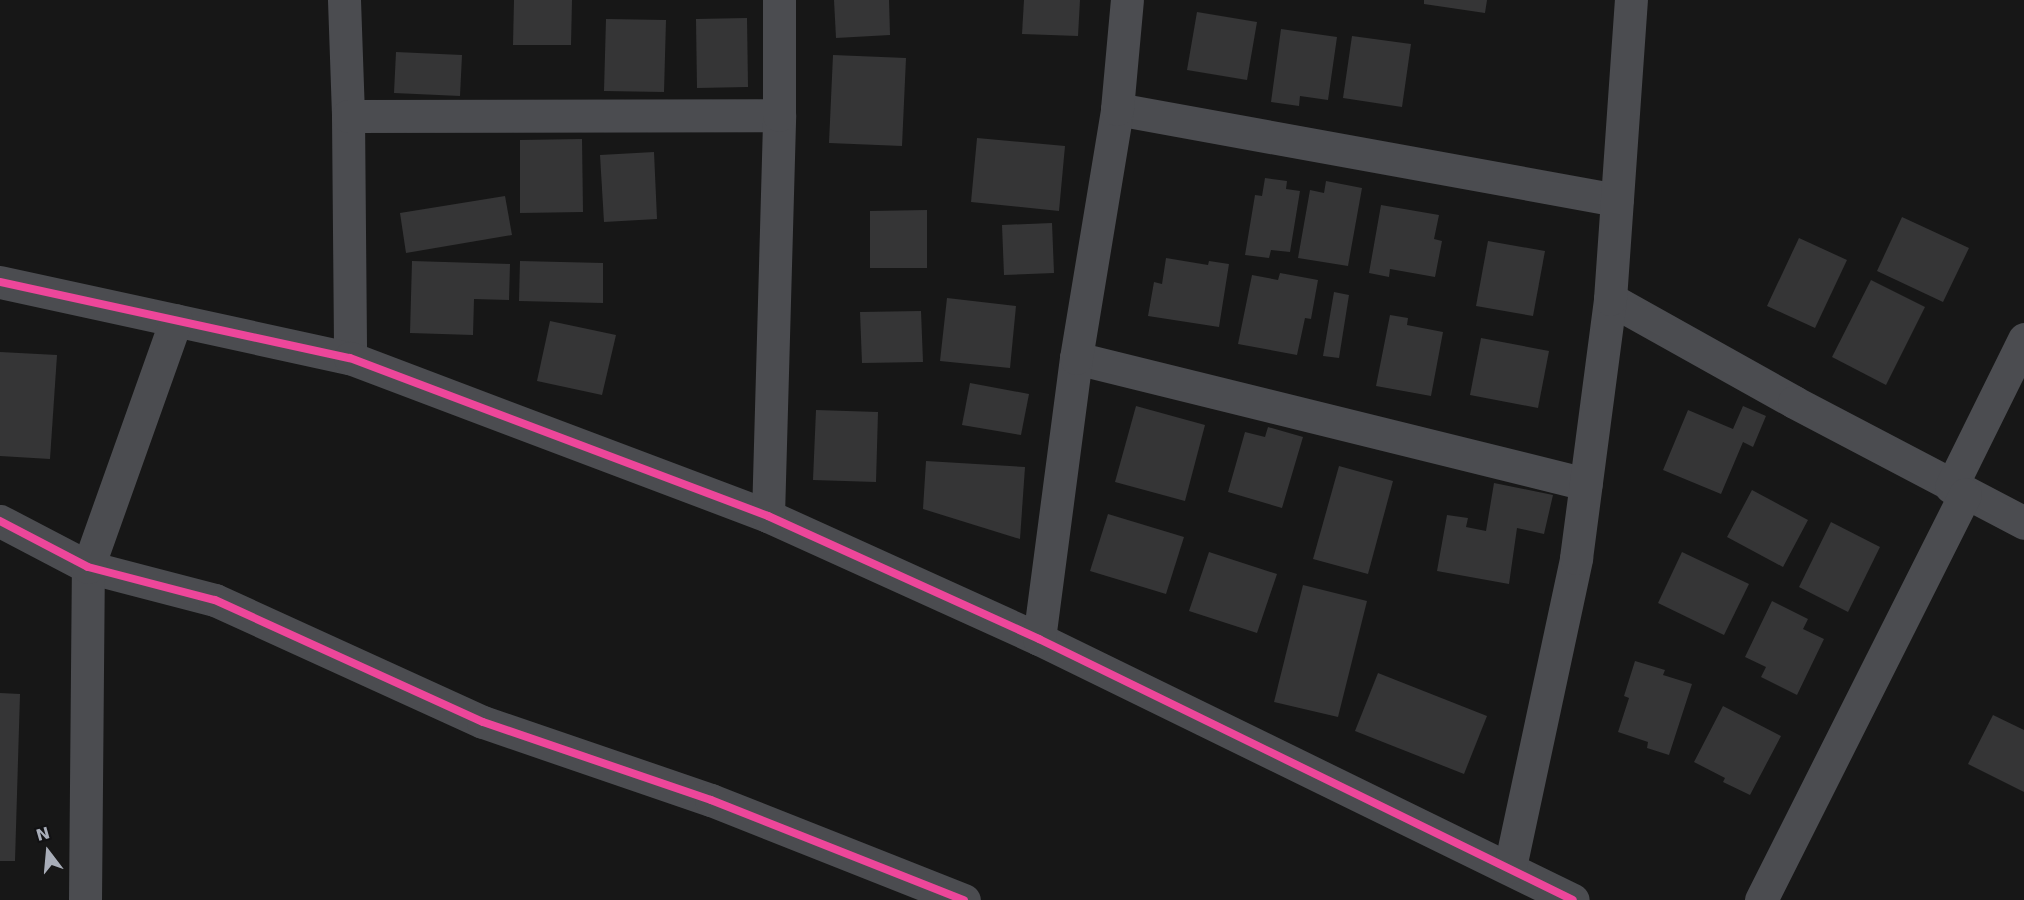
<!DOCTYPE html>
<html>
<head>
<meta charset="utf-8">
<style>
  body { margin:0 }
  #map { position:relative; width:2024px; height:900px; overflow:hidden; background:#171717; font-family:"DejaVu Sans",sans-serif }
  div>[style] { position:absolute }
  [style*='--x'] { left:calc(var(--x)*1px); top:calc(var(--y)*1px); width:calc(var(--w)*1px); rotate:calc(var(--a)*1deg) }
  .building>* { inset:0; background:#353536 }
  .street>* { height:33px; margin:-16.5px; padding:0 16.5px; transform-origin:16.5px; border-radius:16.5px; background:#4b4c50 }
  .cycleway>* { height:8px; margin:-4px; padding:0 4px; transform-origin:4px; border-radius:4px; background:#ed469a }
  span { translate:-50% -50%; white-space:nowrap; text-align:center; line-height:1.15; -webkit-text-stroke:4.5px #111113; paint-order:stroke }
  .north { position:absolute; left:18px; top:822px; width:60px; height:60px; -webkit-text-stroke:4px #111113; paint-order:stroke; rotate:344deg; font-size:16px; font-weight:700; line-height:24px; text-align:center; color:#a8adb8 }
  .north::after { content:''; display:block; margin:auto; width:21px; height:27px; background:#a8adb8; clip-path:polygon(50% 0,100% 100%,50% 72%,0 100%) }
</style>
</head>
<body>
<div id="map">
  <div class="building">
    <i style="clip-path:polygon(514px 0,572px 0,571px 45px,513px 45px)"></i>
    <i style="clip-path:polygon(834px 0,889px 0,890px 35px,836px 38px)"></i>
    <i style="clip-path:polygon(1024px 0,1080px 0,1078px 36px,1022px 34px)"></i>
    <i style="clip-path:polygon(1424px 0,1487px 0,1485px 13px,1424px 4px)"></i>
    <i style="clip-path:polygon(1197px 12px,1257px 22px,1247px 80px,1187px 70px)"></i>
    <i style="clip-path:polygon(747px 18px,748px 87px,697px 88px,696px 19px)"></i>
    <i style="clip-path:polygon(606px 19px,666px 20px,664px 92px,604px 91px)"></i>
    <i style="clip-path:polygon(1281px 29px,1337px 37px,1328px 100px,1300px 96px,1299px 106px,1271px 102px)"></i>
    <i style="clip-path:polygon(1352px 36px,1411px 44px,1402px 107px,1343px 98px)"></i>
    <i style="clip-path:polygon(396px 52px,462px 55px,460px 96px,394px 93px)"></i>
    <i style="clip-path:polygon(833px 55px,906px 58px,902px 146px,829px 143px)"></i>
    <i style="clip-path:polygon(977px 138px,1065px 146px,1059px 211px,971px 202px)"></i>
    <i style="clip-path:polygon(582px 139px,583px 212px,520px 213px,520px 140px)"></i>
    <i style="clip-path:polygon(654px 152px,657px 219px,604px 222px,600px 155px)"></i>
    <i style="clip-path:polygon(1265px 178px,1287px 181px,1286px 189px,1300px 191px,1290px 252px,1271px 250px,1269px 258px,1245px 255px,1255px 195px,1262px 196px)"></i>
    <i style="clip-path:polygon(1326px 181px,1362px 188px,1348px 266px,1298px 258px,1310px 190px,1324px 193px)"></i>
    <i style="clip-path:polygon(505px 196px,512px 235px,406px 253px,400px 213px)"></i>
    <i style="clip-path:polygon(1381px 205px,1439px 215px,1434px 239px,1442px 241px,1435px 277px,1390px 269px,1389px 277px,1369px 273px)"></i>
    <i style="clip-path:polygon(927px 210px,927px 268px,870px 268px,870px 211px)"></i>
    <i style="clip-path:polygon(1902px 217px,1969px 248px,1943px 302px,1877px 271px)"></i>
    <i style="clip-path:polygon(1052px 223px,1054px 273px,1004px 275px,1002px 225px)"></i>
    <i style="clip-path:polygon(1799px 238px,1847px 260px,1815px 328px,1767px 306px)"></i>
    <i style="clip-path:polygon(1488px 241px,1545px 251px,1533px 316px,1476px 306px)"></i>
    <i style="clip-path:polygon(1166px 258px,1208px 265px,1209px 261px,1229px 264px,1219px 327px,1148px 316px,1154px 282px,1162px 284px)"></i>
    <i style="clip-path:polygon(412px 261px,510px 264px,509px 300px,474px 299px,473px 335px,410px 333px)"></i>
    <i style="clip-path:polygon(520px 261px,603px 263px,603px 303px,519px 301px)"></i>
    <i style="clip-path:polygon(1280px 273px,1318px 280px,1311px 319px,1305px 318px,1297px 355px,1238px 344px,1252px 275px,1278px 280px)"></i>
    <i style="clip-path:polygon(1871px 280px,1925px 307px,1886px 385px,1832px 357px)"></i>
    <i style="clip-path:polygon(1334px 292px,1349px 295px,1339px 358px,1323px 356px)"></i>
    <i style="clip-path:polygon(947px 298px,1016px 306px,1010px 368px,940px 361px)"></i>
    <i style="clip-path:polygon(921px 311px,923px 362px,862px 363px,860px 312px)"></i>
    <i style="clip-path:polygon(1390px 315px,1408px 318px,1407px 325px,1443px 332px,1431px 396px,1376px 386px)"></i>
    <i style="clip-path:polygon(550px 321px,616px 335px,602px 395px,537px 381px)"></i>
    <i style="clip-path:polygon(1481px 338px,1549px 351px,1538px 408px,1470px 395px)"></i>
    <i style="clip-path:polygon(0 352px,57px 355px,50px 459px,0 456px)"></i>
    <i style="clip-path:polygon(970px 383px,1029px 394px,1021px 435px,962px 425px)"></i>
    <i style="clip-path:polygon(1136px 406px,1205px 425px,1185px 501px,1115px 482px)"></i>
    <i style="clip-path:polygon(1743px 406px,1766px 416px,1753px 447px,1743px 442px,1721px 494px,1663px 470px,1688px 410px,1733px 429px)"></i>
    <i style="clip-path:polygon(816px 410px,878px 412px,876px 482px,813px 480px)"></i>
    <i style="clip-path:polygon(1268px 427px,1303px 437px,1282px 508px,1228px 492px,1245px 432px,1265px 437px)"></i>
    <i style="clip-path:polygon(926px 461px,1025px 467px,1020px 539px,923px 509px)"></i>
    <i style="clip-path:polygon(1339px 466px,1393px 481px,1368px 574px,1313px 559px)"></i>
    <i style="clip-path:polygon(1494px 483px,1553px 495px,1544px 534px,1517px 528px,1509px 584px,1437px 571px,1447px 515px,1468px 518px,1466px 527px,1486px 531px)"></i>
    <i style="clip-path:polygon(1752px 490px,1808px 520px,1783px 567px,1727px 537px)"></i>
    <i style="clip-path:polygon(1108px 514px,1184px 537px,1166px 594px,1090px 571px)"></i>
    <i style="clip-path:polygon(1831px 522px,1880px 547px,1848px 612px,1799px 587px)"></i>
    <i style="clip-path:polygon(1209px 552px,1277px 574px,1257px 633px,1189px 611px)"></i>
    <i style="clip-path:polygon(1682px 552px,1749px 584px,1724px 635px,1658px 603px)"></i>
    <i style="clip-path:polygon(1303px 585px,1367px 601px,1338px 717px,1274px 702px)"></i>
    <i style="clip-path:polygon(1772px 601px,1808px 619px,1803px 629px,1824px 639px,1797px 695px,1761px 677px,1766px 667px,1745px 657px)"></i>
    <i style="clip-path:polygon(1635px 661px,1665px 670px,1663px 675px,1692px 684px,1669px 755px,1647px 748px,1648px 742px,1618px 732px,1629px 698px,1624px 696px)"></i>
    <i style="clip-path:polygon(1378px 673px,1487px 716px,1464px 774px,1355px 731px)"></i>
    <i style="clip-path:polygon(0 693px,20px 694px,15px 861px,0 861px)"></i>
    <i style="clip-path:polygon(1723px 706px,1781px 736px,1750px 795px,1723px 782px,1725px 778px,1694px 762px)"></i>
    <i style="clip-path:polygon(1993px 715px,2024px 730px,2024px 792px,1968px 764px)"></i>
  </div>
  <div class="street">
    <i style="--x:344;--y:0;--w:116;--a:88"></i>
    <i style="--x:348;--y:116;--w:242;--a:89.5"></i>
    <i style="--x:1117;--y:109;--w:508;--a:10.31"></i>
    <i style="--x:348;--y:116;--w:431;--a:-0.1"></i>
    <i style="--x:0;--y:282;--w:358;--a:12.3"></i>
    <i style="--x:350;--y:358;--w:447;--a:20.7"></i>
    <i style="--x:768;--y:516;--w:298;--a:24.4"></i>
    <i style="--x:1039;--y:639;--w:594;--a:26.05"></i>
    <i style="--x:1610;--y:299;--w:211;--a:29.2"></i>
    <i style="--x:1794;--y:402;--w:260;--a:27.7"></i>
    <i style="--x:1076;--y:358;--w:525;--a:13.88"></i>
    <i style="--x:1951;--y:487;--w:165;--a:-63.7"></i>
    <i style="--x:768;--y:516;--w:401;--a:-88.4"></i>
    <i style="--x:779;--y:115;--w:115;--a:-90"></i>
    <i style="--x:0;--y:521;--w:99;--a:27.6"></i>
    <i style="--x:88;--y:567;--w:131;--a:14.6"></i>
    <i style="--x:215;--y:600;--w:294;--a:24.5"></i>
    <i style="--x:483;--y:722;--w:241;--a:18.9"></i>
    <i style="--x:711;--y:800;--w:272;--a:21.6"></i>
    <i style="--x:1039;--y:639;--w:283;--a:-82.5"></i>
    <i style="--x:1076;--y:358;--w:252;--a:-80.6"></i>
    <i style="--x:1117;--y:109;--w:109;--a:-84.8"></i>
    <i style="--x:1510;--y:867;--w:316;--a:-77.9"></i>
    <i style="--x:1576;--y:558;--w:261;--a:-82.5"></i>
    <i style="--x:1610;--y:299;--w:300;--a:-86"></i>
    <i style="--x:85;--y:900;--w:333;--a:-89.5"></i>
    <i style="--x:88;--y:567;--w:262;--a:-70.4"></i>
    <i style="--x:1761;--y:900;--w:454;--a:-63.3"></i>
  </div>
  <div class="cycleway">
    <i style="--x:0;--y:282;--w:358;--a:12.3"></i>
    <i style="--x:350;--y:358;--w:447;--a:20.7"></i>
    <i style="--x:768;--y:516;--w:298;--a:24.4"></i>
    <i style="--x:1039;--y:639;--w:594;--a:26.05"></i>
    <i style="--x:0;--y:521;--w:99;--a:27.6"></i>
    <i style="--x:88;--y:567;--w:131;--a:14.6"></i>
    <i style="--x:215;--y:600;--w:294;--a:24.5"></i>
    <i style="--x:483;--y:722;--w:241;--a:18.9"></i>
    <i style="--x:711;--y:800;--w:272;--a:21.6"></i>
  </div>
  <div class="north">N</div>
</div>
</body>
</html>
